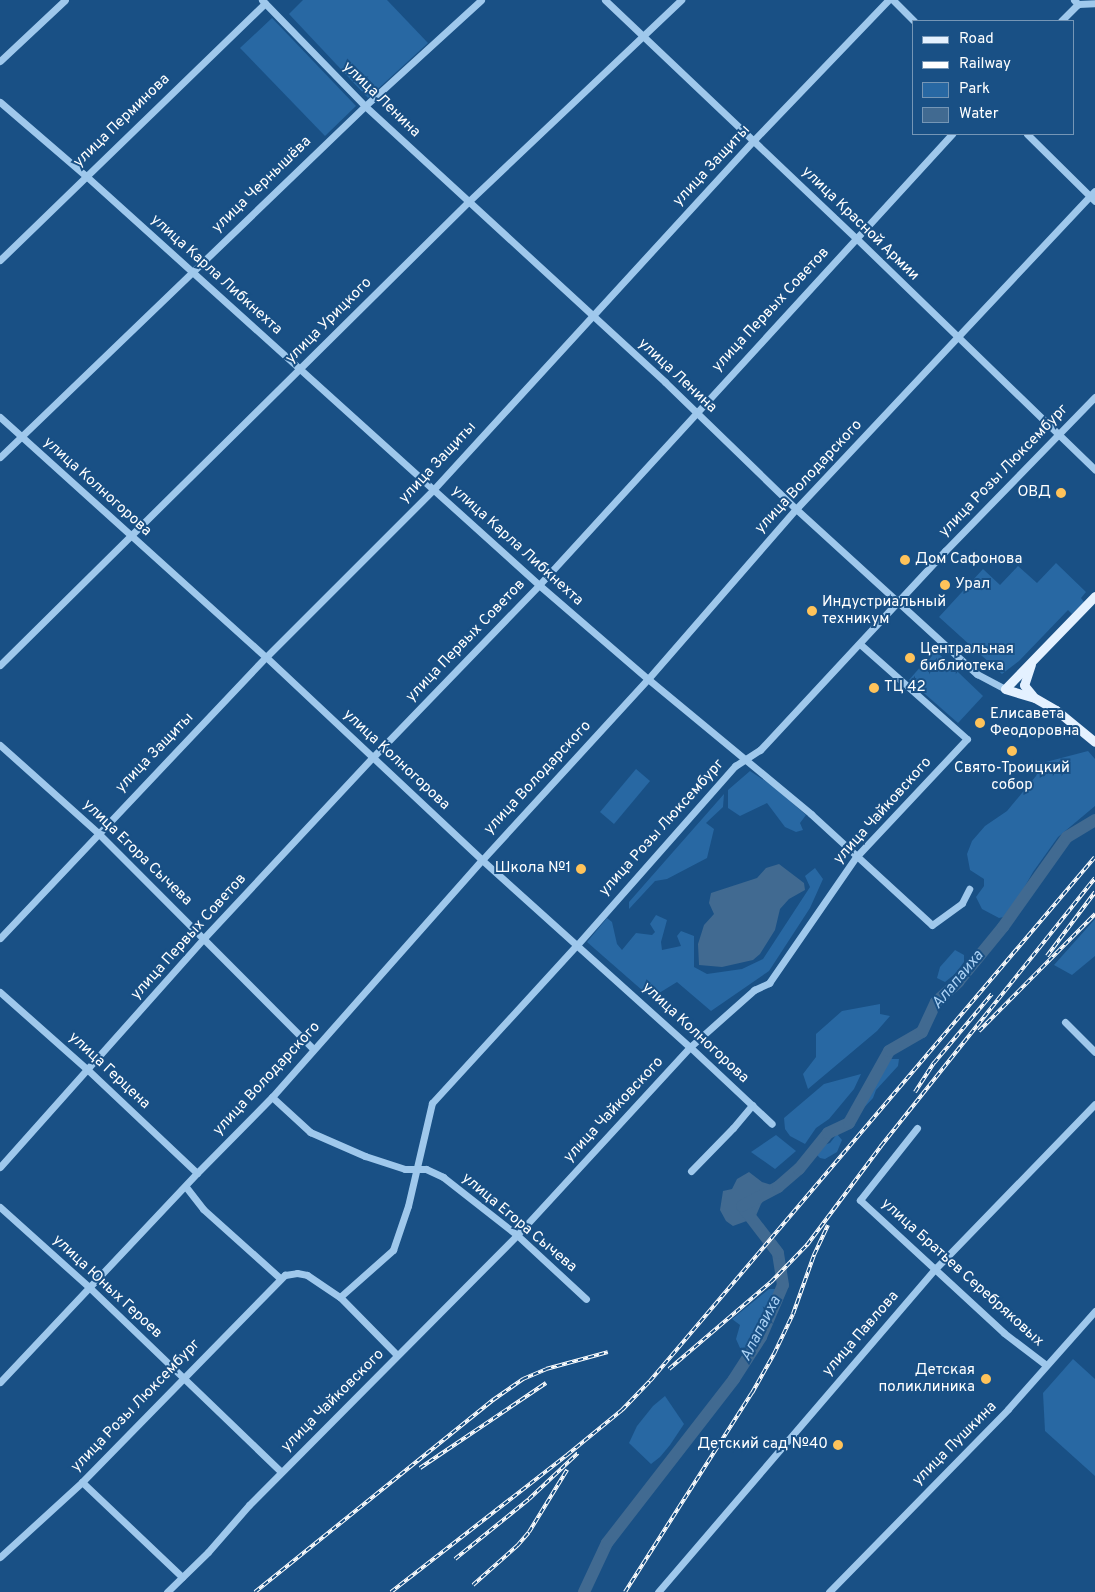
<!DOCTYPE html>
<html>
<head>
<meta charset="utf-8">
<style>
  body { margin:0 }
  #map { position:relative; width:1095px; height:1592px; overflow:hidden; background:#195085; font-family:Overpass,sans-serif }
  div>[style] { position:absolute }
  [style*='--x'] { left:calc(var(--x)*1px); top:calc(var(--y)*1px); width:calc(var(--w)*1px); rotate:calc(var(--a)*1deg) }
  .green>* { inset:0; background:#2868a3 }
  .water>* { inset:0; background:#416a91 }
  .river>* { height:12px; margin:-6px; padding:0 6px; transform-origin:6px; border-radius:6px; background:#416a91 }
  .minor>* { height:7px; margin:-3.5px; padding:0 3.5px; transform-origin:3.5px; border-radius:3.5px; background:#9fc8ec }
  .major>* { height:9px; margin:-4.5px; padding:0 4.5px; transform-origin:4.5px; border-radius:4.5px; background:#e4f1ff }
  .rail>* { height:4px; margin-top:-2px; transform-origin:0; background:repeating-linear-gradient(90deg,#195085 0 5.5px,#fff 0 11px); box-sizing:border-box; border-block:1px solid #fff }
  .dots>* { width:14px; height:14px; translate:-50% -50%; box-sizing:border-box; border:2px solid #195085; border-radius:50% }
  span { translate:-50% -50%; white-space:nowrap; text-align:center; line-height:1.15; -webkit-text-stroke:4px #195085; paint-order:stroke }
  .street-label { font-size:15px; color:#fff }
  .poi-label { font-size:15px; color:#fff }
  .right { translate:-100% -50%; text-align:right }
  .left { translate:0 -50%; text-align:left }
  .water-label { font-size:16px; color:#aad1f4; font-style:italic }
  .legend { position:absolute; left:912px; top:20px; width:162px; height:115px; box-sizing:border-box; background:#195085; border:1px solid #7596b6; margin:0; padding:6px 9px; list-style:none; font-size:15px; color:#fff }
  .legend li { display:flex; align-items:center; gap:10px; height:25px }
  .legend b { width:25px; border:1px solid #7596b6 }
</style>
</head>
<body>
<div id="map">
  <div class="green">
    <i style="clip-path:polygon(303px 0,387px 0,428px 43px,368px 98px,289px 14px)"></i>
    <i style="clip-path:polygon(272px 18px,356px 106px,325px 136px,240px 48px)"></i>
    <i style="clip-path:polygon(1056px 563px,1086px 592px,1081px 598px,1084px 602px,1072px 614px,1068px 610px,1019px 661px,1002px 674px,939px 617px,983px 569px,1000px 585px,1018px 566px,1037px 583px)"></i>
    <i style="clip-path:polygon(935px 650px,983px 696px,958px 723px,909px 680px)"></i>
    <i style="clip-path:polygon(1088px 751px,1095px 759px,1095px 806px,1058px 837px,1033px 872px,1008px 916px,999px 918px,982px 909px,976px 897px,984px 886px,984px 879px,970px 870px,967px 854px,972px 841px,985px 826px,1007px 811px,1036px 776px,1042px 763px)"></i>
    <i style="clip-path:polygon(636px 769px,650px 781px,614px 824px,600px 812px)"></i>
    <i style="clip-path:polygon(750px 771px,773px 786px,806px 815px,800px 823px,803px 830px,796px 832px,785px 827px,767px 803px,740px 816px,728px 808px,728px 790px)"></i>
    <i style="clip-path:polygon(724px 794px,723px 807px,706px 823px,714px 829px,707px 858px,667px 879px,655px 881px,629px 909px,629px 902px)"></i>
    <i style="clip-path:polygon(815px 868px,823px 879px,810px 908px,769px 971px,711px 1011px,677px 982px,651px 998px,587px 942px,607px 918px,612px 922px,617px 944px,622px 950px,636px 933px,652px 935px,655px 932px,650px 924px,656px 915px,667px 920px,661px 942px,662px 950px,681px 946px,677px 936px,681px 931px,694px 936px,694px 967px,707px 974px,742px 969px,763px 959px,810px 887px,805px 876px)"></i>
    <i style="clip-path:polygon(1095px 919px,1095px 956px,1072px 975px,1054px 965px)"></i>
    <i style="clip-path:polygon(955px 950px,964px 955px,964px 962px,955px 974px,945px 982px,937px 978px,940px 967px)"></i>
    <i style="clip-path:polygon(880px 1004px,880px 1014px,890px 1016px,877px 1031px,808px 1089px,803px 1074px,816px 1057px,816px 1034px,842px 1011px)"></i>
    <i style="clip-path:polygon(888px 1059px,899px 1059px,898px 1066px,876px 1090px,873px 1098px,860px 1112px,854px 1105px,876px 1072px,880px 1062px)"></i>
    <i style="clip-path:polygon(861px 1074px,854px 1089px,829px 1119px,816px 1128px,805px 1144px,790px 1136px,785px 1129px,784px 1118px,824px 1084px)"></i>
    <i style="clip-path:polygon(837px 1134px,842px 1140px,837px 1152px,825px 1159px,820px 1158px,814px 1152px,815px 1148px,830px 1143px)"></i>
    <i style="clip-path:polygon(776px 1135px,796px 1151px,775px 1169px,751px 1152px)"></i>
    <i style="clip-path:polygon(769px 1289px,777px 1289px,765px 1320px,748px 1347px,740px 1348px,736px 1339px,740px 1325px,732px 1319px)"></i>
    <i style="clip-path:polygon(1073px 1359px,1095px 1379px,1095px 1476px,1045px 1431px,1043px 1393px)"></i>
    <i style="clip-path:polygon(665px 1396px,684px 1424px,670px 1445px,660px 1457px,651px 1464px,629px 1443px,637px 1426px,653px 1406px)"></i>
  </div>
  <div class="water">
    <i style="clip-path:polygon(779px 864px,804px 883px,805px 890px,789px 899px,780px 909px,775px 930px,760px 954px,753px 960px,722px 967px,699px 965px,698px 944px,704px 925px,714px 914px,709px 903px,711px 893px,757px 878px,766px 868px)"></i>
    <i style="clip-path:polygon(749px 1172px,762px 1182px,778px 1187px,772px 1190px,761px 1204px,755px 1218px,733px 1226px,726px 1221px,720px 1210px,723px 1191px,732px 1189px,737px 1179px)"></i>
  </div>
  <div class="river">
    <i style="--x:584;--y:1592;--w:54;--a:-64.9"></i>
    <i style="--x:607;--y:1543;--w:207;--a:-52.2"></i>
    <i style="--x:734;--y:1379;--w:50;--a:-57.3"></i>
    <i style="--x:761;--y:1337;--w:56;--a:-67.1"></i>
    <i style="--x:783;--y:1285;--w:32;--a:-99"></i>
    <i style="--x:778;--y:1253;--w:59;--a:-127.5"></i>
    <i style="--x:742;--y:1206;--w:41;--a:-27.8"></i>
    <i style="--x:778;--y:1187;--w:28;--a:-41"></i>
    <i style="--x:799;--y:1169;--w:46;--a:-51.1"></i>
    <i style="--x:828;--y:1133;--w:23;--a:-25"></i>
    <i style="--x:849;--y:1123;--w:82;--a:-60.9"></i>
    <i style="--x:889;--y:1051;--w:38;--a:-30"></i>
    <i style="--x:922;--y:1032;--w:33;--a:-65"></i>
    <i style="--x:936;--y:1002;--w:30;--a:-42"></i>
    <i style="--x:958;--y:982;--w:71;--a:-50.7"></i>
    <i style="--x:1003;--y:927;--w:110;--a:-54.6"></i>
    <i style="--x:1067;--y:837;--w:33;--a:-31"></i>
  </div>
  <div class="minor">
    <i style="--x:262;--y:0;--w:148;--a:45.8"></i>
    <i style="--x:365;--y:106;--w:408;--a:42.6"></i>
    <i style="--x:665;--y:382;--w:182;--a:44.1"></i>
    <i style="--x:796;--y:509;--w:245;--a:42.4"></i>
    <i style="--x:977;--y:674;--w:32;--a:28"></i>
    <i style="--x:605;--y:0;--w:346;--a:43.5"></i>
    <i style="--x:856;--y:238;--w:333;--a:44.1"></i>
    <i style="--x:893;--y:0;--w:30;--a:45"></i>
    <i style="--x:1074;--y:0;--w:6;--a:45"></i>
    <i style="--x:1078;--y:4;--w:17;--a:-3"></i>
    <i style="--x:1061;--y:21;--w:24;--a:-45"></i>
    <i style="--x:0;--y:61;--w:89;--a:-43.2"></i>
    <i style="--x:0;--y:102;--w:112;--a:40.7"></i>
    <i style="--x:85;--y:175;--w:612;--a:42.08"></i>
    <i style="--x:539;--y:585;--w:144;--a:40.8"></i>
    <i style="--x:648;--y:679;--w:212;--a:39.6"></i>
    <i style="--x:811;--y:814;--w:164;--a:42.5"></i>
    <i style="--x:932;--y:925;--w:37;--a:-36"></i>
    <i style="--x:962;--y:903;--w:16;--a:-63"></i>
    <i style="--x:1027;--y:134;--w:95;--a:44.6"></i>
    <i style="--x:0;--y:260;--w:369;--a:-44.1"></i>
    <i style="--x:0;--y:417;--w:358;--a:42.1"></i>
    <i style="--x:266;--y:657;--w:296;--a:43.2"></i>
    <i style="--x:482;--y:860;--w:280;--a:42"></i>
    <i style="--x:690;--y:1047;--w:112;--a:43.2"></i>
    <i style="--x:0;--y:457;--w:506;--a:-43.88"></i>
    <i style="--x:365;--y:106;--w:157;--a:-42.4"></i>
    <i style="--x:0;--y:665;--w:658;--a:-44.69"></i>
    <i style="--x:468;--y:202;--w:294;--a:-43.5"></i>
    <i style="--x:0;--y:745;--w:132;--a:41.9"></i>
    <i style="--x:98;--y:833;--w:305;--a:45.1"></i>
    <i style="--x:0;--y:938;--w:387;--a:-46.6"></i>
    <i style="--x:266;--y:657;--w:236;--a:-45"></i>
    <i style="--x:433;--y:490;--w:473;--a:-47.5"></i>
    <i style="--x:753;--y:141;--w:195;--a:-46.2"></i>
    <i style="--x:0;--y:992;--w:118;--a:41.6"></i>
    <i style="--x:88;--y:1070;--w:150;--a:43.4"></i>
    <i style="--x:1065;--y:1022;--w:42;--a:45"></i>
    <i style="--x:272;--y:1097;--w:52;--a:42.6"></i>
    <i style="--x:310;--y:1132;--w:60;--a:23.6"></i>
    <i style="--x:365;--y:1156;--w:42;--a:18"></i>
    <i style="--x:405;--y:1169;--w:21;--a:0"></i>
    <i style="--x:426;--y:1169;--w:19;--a:25"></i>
    <i style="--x:443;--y:1177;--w:94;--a:38.1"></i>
    <i style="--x:517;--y:1235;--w:94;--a:42.8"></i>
    <i style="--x:917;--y:1128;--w:92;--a:128.4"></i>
    <i style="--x:860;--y:1200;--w:196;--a:42.7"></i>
    <i style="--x:1004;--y:1333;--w:53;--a:37.3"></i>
    <i style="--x:0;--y:1167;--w:307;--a:-48.3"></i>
    <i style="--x:204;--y:938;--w:248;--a:-47"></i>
    <i style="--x:373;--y:757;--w:239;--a:-46"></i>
    <i style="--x:539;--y:585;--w:612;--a:-47.52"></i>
    <i style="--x:691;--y:1171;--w:60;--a:-45.7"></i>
    <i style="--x:733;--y:1128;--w:30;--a:-50"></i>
    <i style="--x:186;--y:1187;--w:28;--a:52"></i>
    <i style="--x:203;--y:1209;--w:103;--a:41.9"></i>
    <i style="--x:0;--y:1207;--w:121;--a:42"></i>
    <i style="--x:90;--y:1288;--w:265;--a:43.9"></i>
    <i style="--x:340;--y:1297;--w:71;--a:-41.6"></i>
    <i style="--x:393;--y:1250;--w:46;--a:-71.2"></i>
    <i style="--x:408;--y:1206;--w:106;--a:-76.9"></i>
    <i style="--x:432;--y:1103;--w:214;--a:-47.5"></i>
    <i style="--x:577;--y:945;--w:239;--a:-48.6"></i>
    <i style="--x:735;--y:766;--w:30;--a:-33"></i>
    <i style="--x:760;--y:750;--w:272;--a:-47.1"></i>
    <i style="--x:945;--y:551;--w:215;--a:-45.8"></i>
    <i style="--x:0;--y:1382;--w:287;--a:-46.7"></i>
    <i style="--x:197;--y:1173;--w:107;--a:-45.4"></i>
    <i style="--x:272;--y:1097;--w:317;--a:-48.5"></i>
    <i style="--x:482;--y:860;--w:246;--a:-47.5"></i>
    <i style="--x:648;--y:679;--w:225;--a:-49"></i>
    <i style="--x:796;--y:509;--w:436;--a:-46.8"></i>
    <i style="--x:82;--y:1482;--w:138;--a:43.5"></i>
    <i style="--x:0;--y:1557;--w:111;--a:-42.4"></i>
    <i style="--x:82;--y:1482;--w:290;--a:-45.6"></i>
    <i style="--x:285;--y:1275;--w:12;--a:-9"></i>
    <i style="--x:297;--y:1273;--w:10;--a:11"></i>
    <i style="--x:307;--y:1275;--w:40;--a:34"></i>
    <i style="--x:340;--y:1297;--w:81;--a:45.5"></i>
    <i style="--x:167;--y:1592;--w:57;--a:-44.3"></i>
    <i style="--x:208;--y:1552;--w:62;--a:-48.9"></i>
    <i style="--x:249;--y:1505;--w:380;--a:-45.2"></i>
    <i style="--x:517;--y:1235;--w:255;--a:-47.4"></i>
    <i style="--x:690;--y:1047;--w:86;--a:-41.7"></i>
    <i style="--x:754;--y:990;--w:17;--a:-25"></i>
    <i style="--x:769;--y:983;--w:153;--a:-55.4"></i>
    <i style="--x:856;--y:857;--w:162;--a:-46.8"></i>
    <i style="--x:967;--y:739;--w:143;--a:-138.4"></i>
    <i style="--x:658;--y:1592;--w:427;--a:-49.4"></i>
    <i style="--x:936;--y:1268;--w:228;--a:-45.9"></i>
    <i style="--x:829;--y:1592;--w:256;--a:-45.6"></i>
    <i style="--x:1008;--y:1409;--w:131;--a:-48.4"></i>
  </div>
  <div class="major">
    <i style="--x:1095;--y:596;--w:129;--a:134.1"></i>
    <i style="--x:1005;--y:689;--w:31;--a:17"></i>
    <i style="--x:1035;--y:698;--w:24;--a:30"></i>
    <i style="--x:1056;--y:710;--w:50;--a:39.4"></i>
    <i style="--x:1031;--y:664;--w:22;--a:108"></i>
    <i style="--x:1024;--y:685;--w:14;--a:51"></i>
  </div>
  <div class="rail">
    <i style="--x:1047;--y:956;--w:80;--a:-53.1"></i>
    <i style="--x:979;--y:1031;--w:165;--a:-45.2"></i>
    <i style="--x:915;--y:1092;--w:35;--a:-57"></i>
    <i style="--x:934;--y:1063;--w:90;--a:-50"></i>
    <i style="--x:669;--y:1369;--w:134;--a:-40.5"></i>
    <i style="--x:771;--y:1282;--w:52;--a:-45.8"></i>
    <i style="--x:807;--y:1245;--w:124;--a:-53.2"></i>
    <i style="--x:881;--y:1146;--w:343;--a:-51.4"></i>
    <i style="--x:420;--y:1468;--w:152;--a:-34"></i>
    <i style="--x:455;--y:1559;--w:95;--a:-39"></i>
    <i style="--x:529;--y:1499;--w:67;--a:-43.2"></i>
    <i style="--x:473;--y:1585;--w:59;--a:-41.6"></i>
    <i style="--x:517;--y:1546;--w:18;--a:-49"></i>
    <i style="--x:529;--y:1532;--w:73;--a:-58.5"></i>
    <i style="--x:255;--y:1592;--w:306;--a:-38.9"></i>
    <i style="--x:493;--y:1400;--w:37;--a:-35"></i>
    <i style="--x:523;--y:1379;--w:25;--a:-23"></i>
    <i style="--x:546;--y:1369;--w:64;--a:-15.3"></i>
    <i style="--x:391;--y:1592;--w:223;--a:-37.9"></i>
    <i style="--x:567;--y:1455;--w:71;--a:-39.3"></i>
    <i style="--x:622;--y:1410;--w:40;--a:-46"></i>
    <i style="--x:650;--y:1381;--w:687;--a:-49.66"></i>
    <i style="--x:625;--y:1592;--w:236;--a:-57.5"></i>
    <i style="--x:752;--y:1393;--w:45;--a:-60.6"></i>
    <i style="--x:774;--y:1354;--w:44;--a:-64.6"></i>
    <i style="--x:793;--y:1314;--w:63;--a:-70.4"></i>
    <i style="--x:814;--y:1255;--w:33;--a:-65"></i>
  </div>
  <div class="dots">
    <i style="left:1061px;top:493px;background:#ffc35a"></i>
    <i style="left:905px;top:560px;background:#ffc35a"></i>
    <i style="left:945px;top:585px;background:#ffc35a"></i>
    <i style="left:812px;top:611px;background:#ffc35a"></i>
    <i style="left:910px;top:658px;background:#ffc35a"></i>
    <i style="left:874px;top:688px;background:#ffc35a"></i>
    <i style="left:980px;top:723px;background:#ffc35a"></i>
    <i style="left:1012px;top:751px;background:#ffc35a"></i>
    <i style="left:581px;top:869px;background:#ffc35a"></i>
    <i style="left:986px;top:1379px;background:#ffc35a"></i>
    <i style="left:838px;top:1445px;background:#ffc35a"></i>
  </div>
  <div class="street-label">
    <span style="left:381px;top:100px;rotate:44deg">улица Ленина</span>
    <span style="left:122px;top:121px;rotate:-44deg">улица Перминова</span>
    <span style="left:712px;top:166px;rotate:-47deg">улица Защиты</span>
    <span style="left:262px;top:185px;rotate:-44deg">улица Чернышёва</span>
    <span style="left:860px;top:224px;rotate:44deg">улица Красной Армии</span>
    <span style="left:216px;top:275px;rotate:42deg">улица Карла Либкнехта</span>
    <span style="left:771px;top:310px;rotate:-47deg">улица Первых Советов</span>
    <span style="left:329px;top:321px;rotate:-45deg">улица Урицкого</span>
    <span style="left:677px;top:376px;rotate:43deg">улица Ленина</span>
    <span style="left:438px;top:463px;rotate:-47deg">улица Защиты</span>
    <span style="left:1004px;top:471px;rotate:-46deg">улица Розы Люксембург</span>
    <span style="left:809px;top:477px;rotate:-47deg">улица Володарского</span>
    <span style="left:97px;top:487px;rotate:42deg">улица Колногорова</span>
    <span style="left:517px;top:546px;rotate:42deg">улица Карла Либкнехта</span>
    <span style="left:466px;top:641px;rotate:-46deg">улица Первых Советов</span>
    <span style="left:155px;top:753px;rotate:-46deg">улица Защиты</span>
    <span style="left:396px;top:760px;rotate:43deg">улица Колногорова</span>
    <span style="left:538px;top:778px;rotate:-47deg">улица Володарского</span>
    <span style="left:883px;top:811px;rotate:-48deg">улица Чайковского</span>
    <span style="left:662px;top:828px;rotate:-48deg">улица Розы Люксембург</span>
    <span style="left:137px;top:853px;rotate:44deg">улица Егора Сычева</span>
    <span style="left:189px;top:937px;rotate:-48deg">улица Первых Советов</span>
    <span style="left:695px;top:1033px;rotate:43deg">улица Колногорова</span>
    <span style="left:109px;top:1071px;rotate:43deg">улица Герцена</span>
    <span style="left:267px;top:1079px;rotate:-47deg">улица Володарского</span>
    <span style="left:614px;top:1110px;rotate:-47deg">улица Чайковского</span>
    <span style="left:519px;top:1223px;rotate:40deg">улица Егора Сычева</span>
    <span style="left:962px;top:1273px;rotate:42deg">улица Братьев Серебряковых</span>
    <span style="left:107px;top:1287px;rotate:43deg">улица Юных Героев</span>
    <span style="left:861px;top:1334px;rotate:-49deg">улица Павлова</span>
    <span style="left:333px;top:1401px;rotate:-45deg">улица Чайковского</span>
    <span style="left:136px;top:1406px;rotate:-46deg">улица Розы Люксембург</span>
    <span style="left:955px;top:1444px;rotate:-45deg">улица Пушкина</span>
  </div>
  <div class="poi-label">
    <span class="right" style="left:1051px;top:493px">ОВД</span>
    <span class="left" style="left:915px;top:560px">Дом Сафонова</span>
    <span class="left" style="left:955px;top:585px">Урал</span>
    <span class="left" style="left:822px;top:611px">Индустриальный<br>техникум</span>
    <span class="left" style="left:920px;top:658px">Центральная<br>библиотека</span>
    <span class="left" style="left:884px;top:688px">ТЦ 42</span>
    <span class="left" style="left:990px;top:723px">Елисавета<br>Феодоровна</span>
    <span style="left:1012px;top:777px">Свято-Троицкий<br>собор</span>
    <span class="right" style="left:571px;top:869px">Школа №1</span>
    <span class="right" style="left:975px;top:1379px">Детская<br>поликлиника</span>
    <span class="right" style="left:828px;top:1445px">Детский сад №40</span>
  </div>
  <div class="water-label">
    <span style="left:958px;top:980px;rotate:-50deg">Алапаиха</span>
    <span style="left:761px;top:1329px;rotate:-63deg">Алапаиха</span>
  </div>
  <ul class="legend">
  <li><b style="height:6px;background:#e4f1ff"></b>Road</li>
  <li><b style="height:6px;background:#fff"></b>Railway</li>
  <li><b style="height:14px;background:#2868a3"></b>Park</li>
  <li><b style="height:14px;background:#416a91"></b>Water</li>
  </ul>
</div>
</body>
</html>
